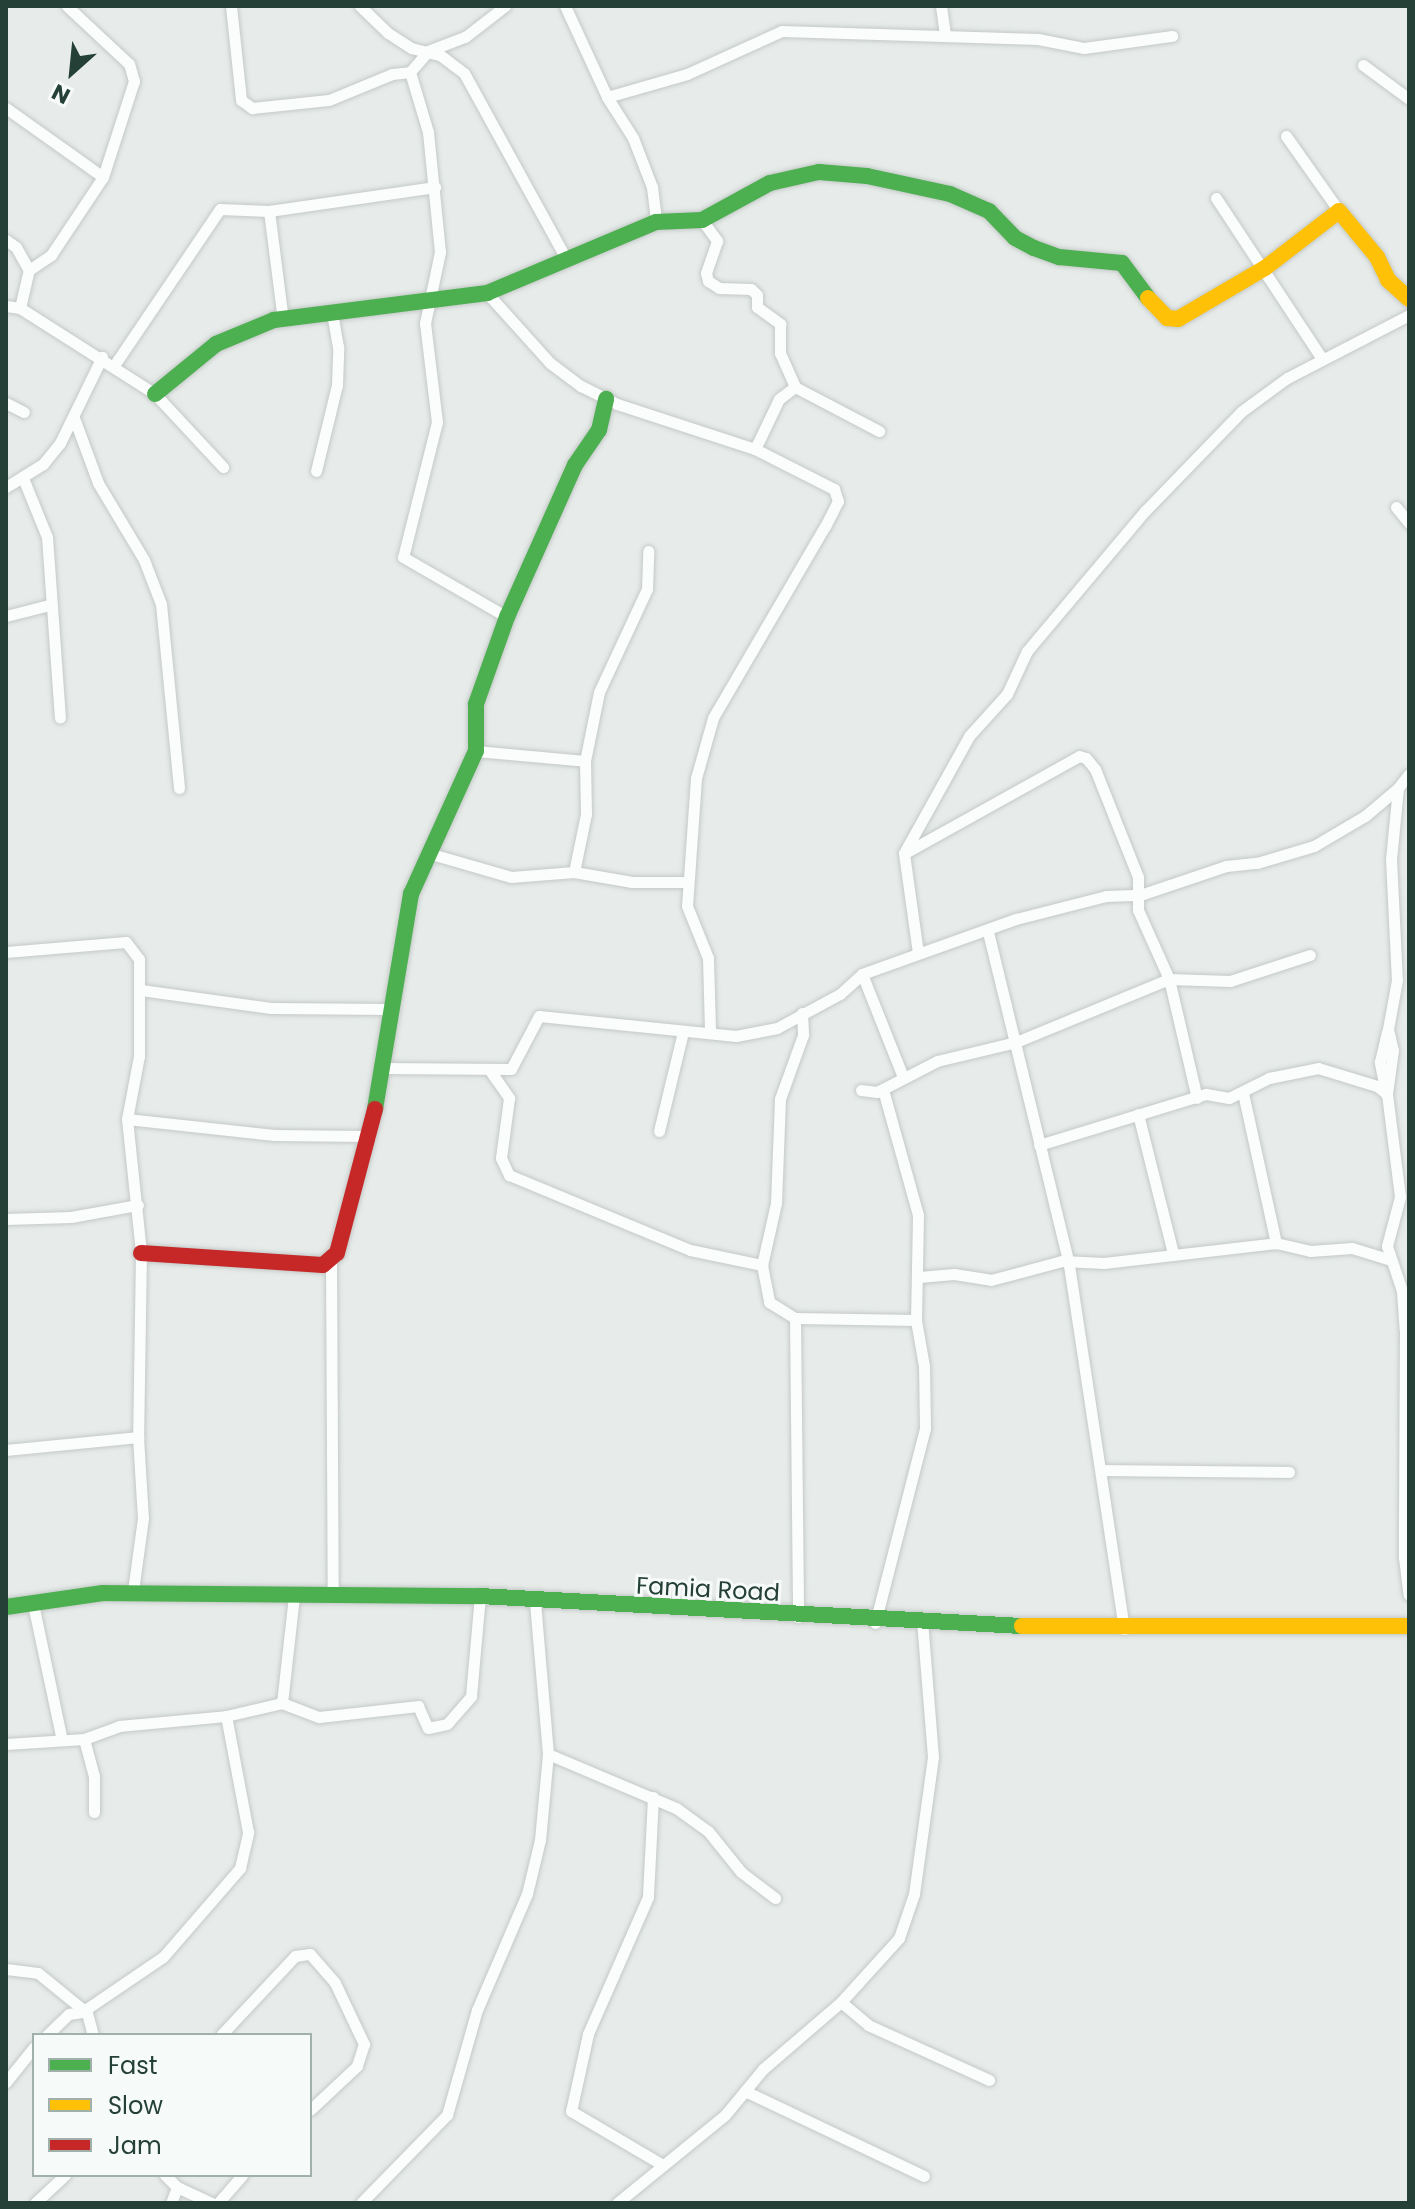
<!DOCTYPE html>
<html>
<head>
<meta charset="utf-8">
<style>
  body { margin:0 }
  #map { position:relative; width:1415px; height:2209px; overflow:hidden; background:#e7ecea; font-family:Poppins,sans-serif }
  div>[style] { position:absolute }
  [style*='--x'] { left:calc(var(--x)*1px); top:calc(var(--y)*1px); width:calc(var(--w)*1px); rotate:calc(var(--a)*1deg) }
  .roads { filter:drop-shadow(0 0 2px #c4c9c7) drop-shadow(0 0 2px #c4c9c7) }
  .street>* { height:11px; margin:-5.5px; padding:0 5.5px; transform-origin:5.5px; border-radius:5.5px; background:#fbfcfc }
  .fast>* { height:16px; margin:-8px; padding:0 8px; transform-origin:8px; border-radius:8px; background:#4caf50 }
  .slow>* { height:16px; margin:-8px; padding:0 8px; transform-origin:8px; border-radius:8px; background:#ffc107 }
  .jam>* { height:16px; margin:-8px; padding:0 8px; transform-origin:8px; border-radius:8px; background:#c62828 }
  span { translate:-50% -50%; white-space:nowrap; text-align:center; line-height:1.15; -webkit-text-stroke:6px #f6faf8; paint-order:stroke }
  .street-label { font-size:24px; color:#244037 }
  .frame { position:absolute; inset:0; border:8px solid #244037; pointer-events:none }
  .legend { position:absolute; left:32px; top:2033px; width:280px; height:144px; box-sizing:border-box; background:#f6faf8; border:2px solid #a2b0ab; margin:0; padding:10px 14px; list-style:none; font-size:24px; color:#244037 }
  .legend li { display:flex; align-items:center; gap:16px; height:40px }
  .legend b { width:40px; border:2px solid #a2b0ab }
  .north { position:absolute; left:32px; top:32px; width:80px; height:80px; -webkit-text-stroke:6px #f6faf8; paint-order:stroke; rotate:207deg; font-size:22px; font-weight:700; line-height:32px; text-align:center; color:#244037 }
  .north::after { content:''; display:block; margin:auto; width:28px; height:36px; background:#244037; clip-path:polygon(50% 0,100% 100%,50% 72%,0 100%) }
</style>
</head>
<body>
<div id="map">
  <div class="roads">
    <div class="street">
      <i style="--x:231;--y:6;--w:95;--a:83.9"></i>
      <i style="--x:241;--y:100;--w:14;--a:36"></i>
      <i style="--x:252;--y:108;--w:77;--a:-5.9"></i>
      <i style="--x:329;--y:100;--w:68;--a:-22.4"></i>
      <i style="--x:392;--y:74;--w:18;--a:-6"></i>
      <i style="--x:410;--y:72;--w:28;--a:-49"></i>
      <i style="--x:428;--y:51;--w:40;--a:-21"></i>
      <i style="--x:465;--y:37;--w:51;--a:-37.8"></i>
      <i style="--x:360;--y:6;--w:39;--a:44"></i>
      <i style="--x:388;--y:33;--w:27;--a:33"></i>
      <i style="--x:411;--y:48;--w:30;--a:14"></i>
      <i style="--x:440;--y:55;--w:30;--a:37"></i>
      <i style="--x:464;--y:73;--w:213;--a:61.2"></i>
      <i style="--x:565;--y:6;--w:100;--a:65.2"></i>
      <i style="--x:607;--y:97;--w:49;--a:57.6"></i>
      <i style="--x:633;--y:138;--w:53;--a:68.8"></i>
      <i style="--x:652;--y:187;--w:35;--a:83"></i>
      <i style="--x:941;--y:6;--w:30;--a:82"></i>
      <i style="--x:1363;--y:65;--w:57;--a:36.5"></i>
      <i style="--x:410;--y:72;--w:63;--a:73.3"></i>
      <i style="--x:428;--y:132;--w:121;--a:84.3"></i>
      <i style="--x:440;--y:252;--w:73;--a:101.9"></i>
      <i style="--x:425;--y:323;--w:100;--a:83.1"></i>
      <i style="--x:437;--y:422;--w:139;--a:104.1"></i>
      <i style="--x:403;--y:557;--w:120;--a:30"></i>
      <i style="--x:607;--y:97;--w:83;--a:-16"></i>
      <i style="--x:687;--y:74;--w:104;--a:-24.4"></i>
      <i style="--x:782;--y:31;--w:256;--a:1.8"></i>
      <i style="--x:1038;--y:39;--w:47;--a:11.1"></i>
      <i style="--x:1084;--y:48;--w:89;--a:-7.8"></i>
      <i style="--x:6;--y:108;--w:119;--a:35.4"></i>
      <i style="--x:1286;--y:136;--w:92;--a:54.8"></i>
      <i style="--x:1216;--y:198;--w:193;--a:56.6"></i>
      <i style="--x:269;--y:211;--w:110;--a:82.7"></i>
      <i style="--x:702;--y:220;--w:26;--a:54"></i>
      <i style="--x:717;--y:241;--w:34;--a:109"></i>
      <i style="--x:706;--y:273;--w:8;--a:76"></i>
      <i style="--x:708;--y:281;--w:13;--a:32"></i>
      <i style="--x:719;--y:288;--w:32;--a:2"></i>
      <i style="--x:751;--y:289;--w:8;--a:45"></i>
      <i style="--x:757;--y:295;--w:12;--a:90"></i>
      <i style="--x:757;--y:307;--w:29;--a:36"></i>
      <i style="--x:780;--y:324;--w:29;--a:90"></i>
      <i style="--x:780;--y:353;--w:37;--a:66"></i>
      <i style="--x:795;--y:387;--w:95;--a:27.6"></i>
      <i style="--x:6;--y:240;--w:12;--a:35"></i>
      <i style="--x:16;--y:247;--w:26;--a:61"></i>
      <i style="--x:487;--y:293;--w:94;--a:48"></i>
      <i style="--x:550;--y:363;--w:39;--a:37"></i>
      <i style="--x:581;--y:386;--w:40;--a:26.6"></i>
      <i style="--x:617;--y:404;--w:145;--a:18.1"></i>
      <i style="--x:755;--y:449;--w:89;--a:26.9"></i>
      <i style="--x:834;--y:489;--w:13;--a:72"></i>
      <i style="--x:838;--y:501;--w:28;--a:117"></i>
      <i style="--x:825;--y:526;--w:222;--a:120.3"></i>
      <i style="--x:713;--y:718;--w:62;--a:105.8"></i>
      <i style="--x:696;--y:778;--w:128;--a:94"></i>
      <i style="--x:687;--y:906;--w:56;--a:68"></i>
      <i style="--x:708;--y:958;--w:72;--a:88.4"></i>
      <i style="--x:6;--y:306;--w:14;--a:8"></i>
      <i style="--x:20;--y:308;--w:160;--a:32.5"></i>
      <i style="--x:155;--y:394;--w:100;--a:47"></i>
      <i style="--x:20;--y:308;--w:39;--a:-77"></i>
      <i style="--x:29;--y:270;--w:27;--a:-34"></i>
      <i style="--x:51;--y:255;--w:94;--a:-56.3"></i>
      <i style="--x:103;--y:177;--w:101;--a:-72.1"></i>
      <i style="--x:134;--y:81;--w:18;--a:-106"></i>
      <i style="--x:129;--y:64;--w:85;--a:-136.9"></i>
      <i style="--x:115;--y:364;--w:187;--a:-55.9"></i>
      <i style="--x:220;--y:209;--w:49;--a:2.3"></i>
      <i style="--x:269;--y:211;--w:168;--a:-8.2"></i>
      <i style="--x:6;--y:403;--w:20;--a:27"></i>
      <i style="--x:74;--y:418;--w:69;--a:69.7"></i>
      <i style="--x:98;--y:483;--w:90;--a:59.1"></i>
      <i style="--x:144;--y:560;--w:47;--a:68.9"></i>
      <i style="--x:161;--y:604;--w:185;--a:84.4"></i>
      <i style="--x:755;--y:449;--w:55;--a:-64.4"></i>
      <i style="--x:779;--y:399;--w:20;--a:-37"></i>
      <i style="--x:316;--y:471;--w:89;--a:-76.3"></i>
      <i style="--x:337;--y:385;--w:38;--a:-88"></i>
      <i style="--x:338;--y:347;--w:34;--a:-100"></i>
      <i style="--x:23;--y:478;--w:64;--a:67.9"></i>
      <i style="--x:47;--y:537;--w:181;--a:85.9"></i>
      <i style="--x:6;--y:487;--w:44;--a:-31.9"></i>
      <i style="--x:43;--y:464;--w:27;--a:-51"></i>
      <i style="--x:60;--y:443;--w:96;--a:-64"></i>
      <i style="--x:1396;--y:507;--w:21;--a:51"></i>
      <i style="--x:6;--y:616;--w:44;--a:-14.3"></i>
      <i style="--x:476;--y:751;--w:109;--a:5.2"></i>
      <i style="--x:585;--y:761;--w:53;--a:88.9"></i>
      <i style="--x:586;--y:814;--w:59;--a:101.7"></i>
      <i style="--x:585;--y:761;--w:70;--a:-78.5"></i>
      <i style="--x:599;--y:692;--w:114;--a:-65"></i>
      <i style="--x:647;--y:589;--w:38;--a:-88"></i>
      <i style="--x:1409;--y:774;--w:18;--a:128"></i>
      <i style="--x:1398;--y:788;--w:71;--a:95.6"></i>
      <i style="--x:1391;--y:859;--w:121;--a:87.2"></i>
      <i style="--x:1397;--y:980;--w:50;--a:100.4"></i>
      <i style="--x:1388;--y:1029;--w:22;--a:77"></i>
      <i style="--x:1393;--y:1050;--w:44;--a:97.8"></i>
      <i style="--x:1387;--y:1094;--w:104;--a:82.8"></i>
      <i style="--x:1400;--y:1197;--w:51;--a:104.9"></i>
      <i style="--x:1387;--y:1246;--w:47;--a:71.6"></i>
      <i style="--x:1402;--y:1291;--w:39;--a:86"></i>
      <i style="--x:1405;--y:1330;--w:227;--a:90.3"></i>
      <i style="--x:1404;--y:1557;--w:38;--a:83"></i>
      <i style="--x:428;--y:853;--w:86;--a:16.1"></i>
      <i style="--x:511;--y:877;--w:63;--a:-4.5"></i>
      <i style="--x:574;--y:872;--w:59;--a:9.8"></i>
      <i style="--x:632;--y:882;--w:55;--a:0"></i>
      <i style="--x:905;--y:853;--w:199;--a:-29.1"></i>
      <i style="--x:1079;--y:756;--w:7;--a:16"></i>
      <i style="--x:1086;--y:758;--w:14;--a:51"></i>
      <i style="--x:1095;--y:769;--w:116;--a:68.3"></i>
      <i style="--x:1138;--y:877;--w:33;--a:90"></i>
      <i style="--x:1138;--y:910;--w:76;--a:65.8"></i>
      <i style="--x:1169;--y:979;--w:122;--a:76.8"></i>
      <i style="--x:988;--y:932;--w:343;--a:76.3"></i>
      <i style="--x:1069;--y:1265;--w:368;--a:81.4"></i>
      <i style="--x:6;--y:952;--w:120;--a:-4.8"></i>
      <i style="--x:126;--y:942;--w:21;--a:53"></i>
      <i style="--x:139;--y:959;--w:97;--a:90"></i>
      <i style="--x:139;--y:1056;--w:64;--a:100.8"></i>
      <i style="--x:127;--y:1119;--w:135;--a:84"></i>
      <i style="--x:141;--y:1253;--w:184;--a:90.9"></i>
      <i style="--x:138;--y:1437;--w:81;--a:86.5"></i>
      <i style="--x:143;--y:1518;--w:74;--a:97.8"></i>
      <i style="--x:918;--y:953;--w:101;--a:-98"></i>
      <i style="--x:904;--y:853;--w:134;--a:-60.9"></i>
      <i style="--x:969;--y:736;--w:57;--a:-47.9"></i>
      <i style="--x:1007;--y:694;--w:47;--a:-65.1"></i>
      <i style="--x:1027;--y:651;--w:183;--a:-49.9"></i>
      <i style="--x:1145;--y:511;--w:139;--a:-45.9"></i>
      <i style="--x:1242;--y:411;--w:56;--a:-36.3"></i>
      <i style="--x:1287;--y:378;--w:137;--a:-27.3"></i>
      <i style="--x:862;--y:974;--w:111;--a:68.3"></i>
      <i style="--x:141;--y:990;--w:131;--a:7.9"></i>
      <i style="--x:271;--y:1008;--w:120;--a:0.5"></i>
      <i style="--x:802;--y:1013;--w:22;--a:87"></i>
      <i style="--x:803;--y:1035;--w:68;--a:109.8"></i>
      <i style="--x:780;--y:1099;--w:104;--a:92.2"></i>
      <i style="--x:776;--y:1203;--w:64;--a:102.7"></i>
      <i style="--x:762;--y:1265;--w:38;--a:79"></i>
      <i style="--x:769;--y:1302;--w:31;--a:32"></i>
      <i style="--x:795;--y:1318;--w:121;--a:0.9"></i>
      <i style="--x:382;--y:1068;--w:129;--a:0.4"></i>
      <i style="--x:511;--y:1069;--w:60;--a:-62.2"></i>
      <i style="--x:539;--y:1016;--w:198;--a:5.8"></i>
      <i style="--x:736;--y:1036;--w:42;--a:-11"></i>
      <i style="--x:777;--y:1028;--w:72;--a:-28.4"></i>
      <i style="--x:840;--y:994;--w:30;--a:-42"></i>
      <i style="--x:862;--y:974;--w:164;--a:-19.7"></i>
      <i style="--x:1016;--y:919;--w:93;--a:-14.3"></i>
      <i style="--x:1106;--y:896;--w:34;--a:-2"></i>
      <i style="--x:1140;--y:895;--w:91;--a:-18.6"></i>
      <i style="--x:1226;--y:866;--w:31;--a:-6"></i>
      <i style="--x:1257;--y:863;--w:59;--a:-16.6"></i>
      <i style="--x:1314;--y:846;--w:59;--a:-30.5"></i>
      <i style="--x:1365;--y:816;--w:43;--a:-40.3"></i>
      <i style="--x:491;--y:1072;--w:32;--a:55"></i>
      <i style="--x:509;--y:1098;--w:61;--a:97.6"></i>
      <i style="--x:501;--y:1158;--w:19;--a:65"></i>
      <i style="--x:509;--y:1175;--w:196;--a:22.5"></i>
      <i style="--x:690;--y:1250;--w:74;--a:11.8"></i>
      <i style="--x:861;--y:1090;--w:16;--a:7"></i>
      <i style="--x:877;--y:1092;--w:68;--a:-27.3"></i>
      <i style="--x:937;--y:1061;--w:81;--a:-13.5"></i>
      <i style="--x:1016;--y:1042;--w:165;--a:-22.4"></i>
      <i style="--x:1169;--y:979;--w:61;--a:1.9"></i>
      <i style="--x:1230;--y:981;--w:84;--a:-18"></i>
      <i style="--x:1243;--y:1093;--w:154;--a:77.6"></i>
      <i style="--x:1386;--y:1094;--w:33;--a:-101"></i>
      <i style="--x:1380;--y:1062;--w:31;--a:-77"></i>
      <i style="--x:1138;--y:1114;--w:143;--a:75.9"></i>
      <i style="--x:127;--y:1119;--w:148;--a:6.2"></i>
      <i style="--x:274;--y:1135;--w:96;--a:0.6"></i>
      <i style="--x:659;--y:1131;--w:102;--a:-76.4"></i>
      <i style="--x:1039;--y:1145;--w:175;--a:-17"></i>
      <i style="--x:1206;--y:1094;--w:23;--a:10"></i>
      <i style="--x:1229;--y:1098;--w:45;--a:-26.6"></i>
      <i style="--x:1269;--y:1078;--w:50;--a:-11.5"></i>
      <i style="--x:1318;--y:1068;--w:62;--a:17"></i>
      <i style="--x:1377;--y:1086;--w:13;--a:39"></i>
      <i style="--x:6;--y:1219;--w:65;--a:-1.8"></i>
      <i style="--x:71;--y:1217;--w:68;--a:-10.2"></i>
      <i style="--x:331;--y:1261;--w:336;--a:89.7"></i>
      <i style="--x:919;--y:1277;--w:35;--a:-5"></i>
      <i style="--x:954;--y:1274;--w:37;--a:9"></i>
      <i style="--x:991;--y:1280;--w:73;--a:-15"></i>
      <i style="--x:1062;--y:1261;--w:42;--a:2.7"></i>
      <i style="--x:1104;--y:1263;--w:173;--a:-6.6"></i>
      <i style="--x:1276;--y:1243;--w:35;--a:13"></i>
      <i style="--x:1310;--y:1251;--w:42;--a:-4.1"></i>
      <i style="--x:1352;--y:1248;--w:39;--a:17"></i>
      <i style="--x:795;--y:1318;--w:299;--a:89.4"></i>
      <i style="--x:6;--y:1450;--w:133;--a:-5.6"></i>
      <i style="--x:1103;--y:1470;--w:186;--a:0.6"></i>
      <i style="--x:33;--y:1604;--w:135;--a:78"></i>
      <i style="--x:875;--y:1623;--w:201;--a:-75.6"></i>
      <i style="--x:925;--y:1428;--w:62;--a:-90.9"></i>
      <i style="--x:924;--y:1366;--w:47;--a:-99.9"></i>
      <i style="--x:916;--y:1320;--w:105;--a:-88.9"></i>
      <i style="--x:918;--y:1215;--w:130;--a:-105.6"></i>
      <i style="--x:282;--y:1703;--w:108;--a:-83.6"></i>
      <i style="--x:84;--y:1739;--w:38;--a:75"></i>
      <i style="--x:94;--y:1776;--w:36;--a:90"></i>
      <i style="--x:6;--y:1744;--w:78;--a:-3.7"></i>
      <i style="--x:84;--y:1739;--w:37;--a:-20"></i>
      <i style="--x:119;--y:1726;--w:107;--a:-5.3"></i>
      <i style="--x:226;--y:1716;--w:57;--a:-13.1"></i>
      <i style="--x:282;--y:1703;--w:40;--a:21"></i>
      <i style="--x:319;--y:1717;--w:100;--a:-6.3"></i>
      <i style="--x:418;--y:1706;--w:24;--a:66"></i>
      <i style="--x:428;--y:1728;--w:19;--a:-12"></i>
      <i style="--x:447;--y:1724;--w:37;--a:-49"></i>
      <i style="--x:471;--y:1696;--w:100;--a:-84.9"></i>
      <i style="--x:548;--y:1754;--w:139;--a:22.9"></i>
      <i style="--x:676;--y:1808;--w:39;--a:36"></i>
      <i style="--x:708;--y:1831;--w:53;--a:51.2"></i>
      <i style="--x:741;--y:1872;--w:43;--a:37.4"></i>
      <i style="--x:653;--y:1797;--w:100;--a:92.9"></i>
      <i style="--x:648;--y:1897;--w:150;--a:113.7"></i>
      <i style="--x:588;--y:2034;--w:79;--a:102.4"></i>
      <i style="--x:571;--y:2111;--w:104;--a:30.5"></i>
      <i style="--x:6;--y:1969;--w:32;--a:7"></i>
      <i style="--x:38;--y:1973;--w:63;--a:39.2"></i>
      <i style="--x:87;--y:2013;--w:23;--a:75"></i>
      <i style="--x:841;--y:2002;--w:35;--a:40"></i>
      <i style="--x:868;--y:2025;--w:133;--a:24.4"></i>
      <i style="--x:47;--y:2035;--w:30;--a:-44"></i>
      <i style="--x:69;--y:2014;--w:13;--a:-9"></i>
      <i style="--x:82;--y:2012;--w:98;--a:-34.2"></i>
      <i style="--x:163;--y:1957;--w:118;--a:-49.1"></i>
      <i style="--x:240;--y:1868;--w:37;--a:-77"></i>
      <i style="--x:248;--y:1832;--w:118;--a:-100.7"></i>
      <i style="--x:221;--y:2035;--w:108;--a:-46.9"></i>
      <i style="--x:295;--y:1956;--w:15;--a:-8"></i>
      <i style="--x:310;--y:1954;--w:38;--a:49"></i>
      <i style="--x:335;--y:1983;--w:68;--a:64.6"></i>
      <i style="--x:364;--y:2044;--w:23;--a:108"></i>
      <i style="--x:357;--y:2066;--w:64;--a:136.9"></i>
      <i style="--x:6;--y:2082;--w:45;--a:-51.3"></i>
      <i style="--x:745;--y:2091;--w:198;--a:25.4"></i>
      <i style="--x:165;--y:2175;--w:17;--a:45"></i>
      <i style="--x:177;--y:2187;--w:38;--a:25"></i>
      <i style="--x:35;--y:2203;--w:41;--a:-43"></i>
      <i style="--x:171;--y:2203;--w:17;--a:-69"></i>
      <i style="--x:218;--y:2203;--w:37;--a:-49"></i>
      <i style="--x:361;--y:2203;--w:123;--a:-45.7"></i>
      <i style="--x:447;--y:2115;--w:109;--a:-74.1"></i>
      <i style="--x:477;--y:2010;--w:126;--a:-66.7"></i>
      <i style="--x:527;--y:1894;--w:56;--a:-76.5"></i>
      <i style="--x:540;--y:1840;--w:86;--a:-84.7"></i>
      <i style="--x:548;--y:1754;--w:152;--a:-94.9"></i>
      <i style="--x:617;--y:2203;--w:139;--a:-39.2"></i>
      <i style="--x:725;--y:2115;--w:60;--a:-50.4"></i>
      <i style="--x:763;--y:2069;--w:103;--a:-40.7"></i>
      <i style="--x:841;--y:2002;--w:86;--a:-47.8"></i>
      <i style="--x:899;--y:1938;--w:46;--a:-71.2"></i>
      <i style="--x:914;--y:1894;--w:138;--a:-82.1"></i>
      <i style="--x:933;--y:1757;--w:137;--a:-94.6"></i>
    </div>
    <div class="fast">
      <i style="--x:155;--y:394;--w:79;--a:-39.3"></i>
      <i style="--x:216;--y:344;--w:63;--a:-22.5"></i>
      <i style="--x:274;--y:320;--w:215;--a:-7.2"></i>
      <i style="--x:487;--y:293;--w:183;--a:-22.8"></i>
      <i style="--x:656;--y:222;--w:46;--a:-2.5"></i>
      <i style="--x:702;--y:220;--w:77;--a:-28.6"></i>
      <i style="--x:770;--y:183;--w:50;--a:-12.7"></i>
      <i style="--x:819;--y:172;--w:48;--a:4.8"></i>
      <i style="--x:867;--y:176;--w:85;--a:12.2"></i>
      <i style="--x:950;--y:194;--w:43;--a:23.6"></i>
      <i style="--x:989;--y:211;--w:37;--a:46"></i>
      <i style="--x:1015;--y:238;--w:21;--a:28"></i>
      <i style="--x:1034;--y:248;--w:27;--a:20"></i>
      <i style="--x:1059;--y:257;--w:63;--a:5.4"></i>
      <i style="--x:1122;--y:263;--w:44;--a:53.4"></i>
      <i style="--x:375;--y:1109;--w:218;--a:-80.5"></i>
      <i style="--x:411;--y:894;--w:157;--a:-65.6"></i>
      <i style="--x:476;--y:751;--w:47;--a:-90"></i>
      <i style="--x:476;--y:704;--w:92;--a:-70.4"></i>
      <i style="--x:507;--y:617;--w:167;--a:-65.9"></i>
      <i style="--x:575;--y:465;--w:42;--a:-55.6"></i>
      <i style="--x:599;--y:430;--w:32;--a:-77"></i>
      <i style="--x:6;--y:1607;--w:98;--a:-8.2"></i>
      <i style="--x:103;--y:1593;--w:377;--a:0.5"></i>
      <i style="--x:480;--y:1596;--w:543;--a:3.17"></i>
    </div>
    <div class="slow">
      <i style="--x:1148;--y:298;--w:28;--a:46"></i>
      <i style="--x:1167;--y:318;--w:11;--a:5"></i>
      <i style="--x:1178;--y:319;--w:101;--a:-30.4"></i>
      <i style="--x:1265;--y:268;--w:93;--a:-37.6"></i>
      <i style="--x:1339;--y:211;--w:60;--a:50.4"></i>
      <i style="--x:1377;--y:257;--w:25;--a:64"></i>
      <i style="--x:1388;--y:280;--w:28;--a:42"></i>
      <i style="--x:1022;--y:1626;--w:387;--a:0"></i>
    </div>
    <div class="jam">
      <i style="--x:141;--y:1253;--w:182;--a:3.8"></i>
      <i style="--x:323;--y:1265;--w:18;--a:-41"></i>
      <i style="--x:337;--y:1253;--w:149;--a:-75.2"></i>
    </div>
  </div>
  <div class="street-label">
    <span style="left:708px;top:1589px;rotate:3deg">Famia Road</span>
  </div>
  <div class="frame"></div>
  <ul class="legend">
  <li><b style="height:10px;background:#4caf50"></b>Fast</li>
  <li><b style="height:10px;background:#ffc107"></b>Slow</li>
  <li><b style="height:10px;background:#c62828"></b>Jam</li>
  </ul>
  <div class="north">N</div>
</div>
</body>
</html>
